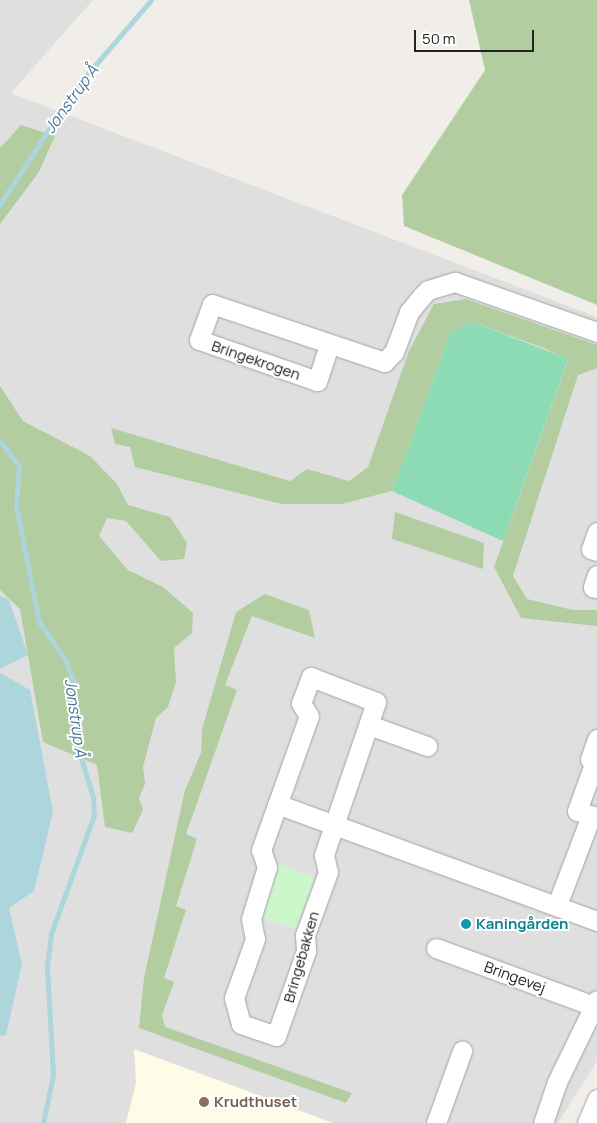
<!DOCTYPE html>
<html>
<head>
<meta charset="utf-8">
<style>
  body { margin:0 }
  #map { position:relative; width:597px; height:1123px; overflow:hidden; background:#f1eee9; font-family:Manrope,sans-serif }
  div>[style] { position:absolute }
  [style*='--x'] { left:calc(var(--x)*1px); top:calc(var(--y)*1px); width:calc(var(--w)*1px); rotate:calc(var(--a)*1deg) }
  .residential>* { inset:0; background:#dfdfdf }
  .education>* { inset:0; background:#fefbe6 }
  .forest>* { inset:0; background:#b2cea0 }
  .park>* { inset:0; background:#cbf7ca }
  .pitch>* { inset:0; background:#8cdbb5 }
  .water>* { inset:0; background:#acd6dc }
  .stream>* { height:5px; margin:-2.5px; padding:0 2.5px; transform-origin:2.5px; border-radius:2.5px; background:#acd6dc }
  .roads { filter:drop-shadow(0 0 1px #a3a3a3) drop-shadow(0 0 1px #a3a3a3) }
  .street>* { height:19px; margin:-9.5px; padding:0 9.5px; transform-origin:9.5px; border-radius:9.5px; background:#fff }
  .dots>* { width:14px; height:14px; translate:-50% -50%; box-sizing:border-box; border:2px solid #fff; border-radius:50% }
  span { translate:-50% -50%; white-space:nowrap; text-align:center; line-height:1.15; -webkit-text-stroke:4px #fff; paint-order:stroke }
  .street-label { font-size:15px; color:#222 }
  .culture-label { font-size:15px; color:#0d838f; font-weight:700 }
  .left { translate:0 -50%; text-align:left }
  .education-label { font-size:15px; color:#785e54; font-weight:700 }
  .water-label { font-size:16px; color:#487796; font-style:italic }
  .scale { position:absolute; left:414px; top:30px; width:120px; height:22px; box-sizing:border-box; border:2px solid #222; border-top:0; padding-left:6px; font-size:15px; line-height:18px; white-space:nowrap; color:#222; -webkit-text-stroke:4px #fff; paint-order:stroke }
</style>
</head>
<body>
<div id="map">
  <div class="residential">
    <i style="clip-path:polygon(0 0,93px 0,11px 93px,597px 317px,597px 1061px,558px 1123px,0 1123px)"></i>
  </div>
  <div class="education">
    <i style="clip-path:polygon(134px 1049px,333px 1123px,126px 1123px,136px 1083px)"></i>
  </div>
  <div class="forest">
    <i style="clip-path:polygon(469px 0,597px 0,597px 305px,404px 226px,402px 195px,485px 70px)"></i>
    <i style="clip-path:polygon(21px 125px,55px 136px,39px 172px,0 224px,0 148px)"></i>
    <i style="clip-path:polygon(466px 299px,597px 345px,597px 368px,578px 375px,513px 576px,527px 599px,573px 610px,597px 610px,597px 626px,521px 618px,494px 567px,568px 360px,546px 349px,473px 322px,451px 332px,392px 491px,342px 504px,282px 504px,135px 467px,130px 447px,115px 444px,111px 428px,290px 481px,307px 469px,349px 481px,368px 467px,409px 351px,434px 304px)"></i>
    <i style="clip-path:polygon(0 386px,23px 421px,90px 456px,117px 484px,128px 505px,170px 517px,187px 543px,184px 559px,161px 561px,126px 521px,107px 518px,99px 536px,128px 570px,163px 587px,193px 613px,192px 633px,174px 648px,176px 682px,168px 707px,156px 718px,143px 767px,145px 784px,139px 798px,143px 810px,132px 833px,105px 827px,97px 765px,43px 742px,20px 609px,0 590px)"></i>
    <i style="clip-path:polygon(395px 512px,484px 543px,483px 569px,392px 539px)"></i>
    <i style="clip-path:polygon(265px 594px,309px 610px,315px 638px,252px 616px,225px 685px,237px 690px,186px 834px,197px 839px,176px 906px,186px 910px,164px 978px,174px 982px,162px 1015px,165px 1027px,352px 1093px,346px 1103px,139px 1028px,144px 978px,185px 790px,201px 753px,202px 729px,236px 612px)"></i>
  </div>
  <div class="park">
    <i style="clip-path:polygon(275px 863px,314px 877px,296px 929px,256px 916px)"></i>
  </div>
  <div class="pitch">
    <i style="clip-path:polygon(473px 322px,568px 359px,503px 541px,392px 491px,451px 332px)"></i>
  </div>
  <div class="water">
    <i style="clip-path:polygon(0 596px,9px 600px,28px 655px,0 669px)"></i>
    <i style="clip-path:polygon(0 673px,30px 690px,53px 812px,34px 891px,9px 908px,22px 964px,6px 1035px,0 1036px)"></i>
  </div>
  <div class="stream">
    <i style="--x:0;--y:204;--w:142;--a:-56.8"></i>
    <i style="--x:78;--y:85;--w:112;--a:-49.3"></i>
    <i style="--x:0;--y:441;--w:31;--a:53"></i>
    <i style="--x:19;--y:466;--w:40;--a:94.3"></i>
    <i style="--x:16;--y:506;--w:118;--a:78.8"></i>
    <i style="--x:39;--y:622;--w:45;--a:54.9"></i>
    <i style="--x:65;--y:659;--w:26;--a:69"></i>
    <i style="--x:74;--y:683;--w:72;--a:85.2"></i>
    <i style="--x:80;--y:755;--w:44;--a:72.8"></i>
    <i style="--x:93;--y:797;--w:18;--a:87"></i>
    <i style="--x:94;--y:815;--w:127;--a:109.9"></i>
    <i style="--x:51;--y:934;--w:33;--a:97"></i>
    <i style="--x:47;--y:967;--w:108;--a:86.8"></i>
    <i style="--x:53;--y:1075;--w:49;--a:101.8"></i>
  </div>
  <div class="roads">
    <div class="street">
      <i style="--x:329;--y:345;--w:38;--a:108"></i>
      <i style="--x:317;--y:381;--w:125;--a:-160.8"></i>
      <i style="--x:199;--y:340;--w:38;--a:-70"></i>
      <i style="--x:212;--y:304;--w:182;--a:18.6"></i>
      <i style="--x:384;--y:362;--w:14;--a:-45"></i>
      <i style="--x:394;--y:352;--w:43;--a:-69.4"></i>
      <i style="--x:409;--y:312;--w:22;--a:-51"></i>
      <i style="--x:423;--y:295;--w:7;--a:-45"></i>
      <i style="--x:428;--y:290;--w:28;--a:-17"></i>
      <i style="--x:455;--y:282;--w:151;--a:19.4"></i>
      <i style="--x:597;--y:532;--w:18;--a:109"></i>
      <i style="--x:591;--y:549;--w:6;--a:18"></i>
      <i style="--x:597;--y:575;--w:13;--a:108"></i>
      <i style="--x:593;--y:587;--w:4;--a:14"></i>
      <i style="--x:311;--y:677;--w:70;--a:21"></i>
      <i style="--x:376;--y:702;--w:162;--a:108.8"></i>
      <i style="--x:324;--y:855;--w:17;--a:77"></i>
      <i style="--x:328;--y:872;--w:67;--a:110.1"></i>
      <i style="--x:305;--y:935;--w:16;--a:86"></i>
      <i style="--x:306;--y:951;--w:90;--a:109.4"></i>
      <i style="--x:276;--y:1036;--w:37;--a:-161"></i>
      <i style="--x:241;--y:1024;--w:27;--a:-105"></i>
      <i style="--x:234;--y:998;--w:63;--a:-70.4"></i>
      <i style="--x:255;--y:939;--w:20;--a:-101"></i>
      <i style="--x:251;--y:919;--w:54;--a:-72.9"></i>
      <i style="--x:267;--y:867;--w:18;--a:-109"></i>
      <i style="--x:261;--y:850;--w:142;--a:-70.3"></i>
      <i style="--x:309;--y:716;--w:15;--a:-122"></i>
      <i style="--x:301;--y:703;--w:28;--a:-69"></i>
      <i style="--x:369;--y:725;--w:62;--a:19.9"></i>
      <i style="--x:597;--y:739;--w:21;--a:109"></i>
      <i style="--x:590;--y:759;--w:5;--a:22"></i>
      <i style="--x:595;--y:761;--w:53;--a:109.8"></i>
      <i style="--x:577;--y:811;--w:21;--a:17"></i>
      <i style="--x:277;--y:804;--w:341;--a:20.1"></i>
      <i style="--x:557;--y:905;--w:95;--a:-69.1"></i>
      <i style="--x:436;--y:948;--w:168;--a:20.2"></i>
      <i style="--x:436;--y:1123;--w:77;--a:-70.1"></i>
      <i style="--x:543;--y:1123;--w:43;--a:-71.1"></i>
      <i style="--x:557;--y:1082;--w:91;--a:-64"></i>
      <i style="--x:587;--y:1123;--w:26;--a:-67"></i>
    </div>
  </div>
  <div class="dots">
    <i style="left:466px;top:924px;background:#0f9aa8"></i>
    <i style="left:204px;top:1102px;background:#8d6e63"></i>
  </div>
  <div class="street-label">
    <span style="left:256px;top:360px;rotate:19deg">Bringekrogen</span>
    <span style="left:301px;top:957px;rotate:-74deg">Bringebakken</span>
    <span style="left:515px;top:977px;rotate:20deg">Bringevej</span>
  </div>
  <div class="culture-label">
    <span class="left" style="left:476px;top:924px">Kaningården</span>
  </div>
  <div class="education-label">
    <span class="left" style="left:214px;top:1102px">Krudthuset</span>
  </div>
  <div class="water-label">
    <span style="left:71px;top:99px;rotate:-54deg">Jonstrup Å</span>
    <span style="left:76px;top:718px;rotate:82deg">Jonstrup Å</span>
  </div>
  <div class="scale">50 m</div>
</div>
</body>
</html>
